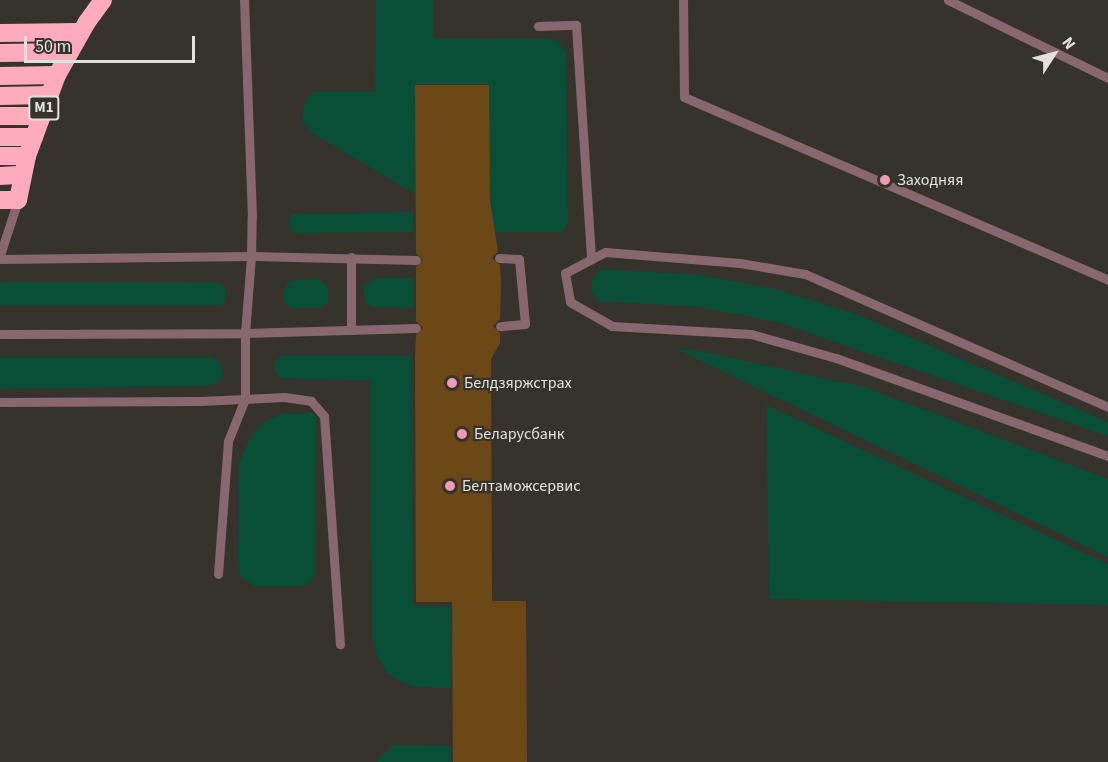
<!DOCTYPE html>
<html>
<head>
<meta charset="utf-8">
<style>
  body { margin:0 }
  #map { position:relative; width:1108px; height:762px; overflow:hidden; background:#36332d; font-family:"Source Sans 3",sans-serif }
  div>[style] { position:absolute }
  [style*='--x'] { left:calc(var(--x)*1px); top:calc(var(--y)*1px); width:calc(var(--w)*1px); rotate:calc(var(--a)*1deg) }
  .green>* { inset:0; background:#094e36 }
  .building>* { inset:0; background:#6c4817 }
  .lane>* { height:9px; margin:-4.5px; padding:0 4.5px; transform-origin:4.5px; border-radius:4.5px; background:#89676e }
  .highway>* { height:18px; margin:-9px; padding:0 9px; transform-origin:9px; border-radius:9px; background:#ffabbe }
  .dots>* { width:16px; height:16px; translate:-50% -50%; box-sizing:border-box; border:3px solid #36332d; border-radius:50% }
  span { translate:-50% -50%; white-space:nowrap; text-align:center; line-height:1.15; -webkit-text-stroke:4.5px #36332d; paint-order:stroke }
  .shield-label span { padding:2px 4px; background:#36332d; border:2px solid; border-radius:4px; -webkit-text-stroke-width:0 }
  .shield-label { font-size:15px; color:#e3e1dd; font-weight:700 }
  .poi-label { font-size:16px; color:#e3e1dd }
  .left { translate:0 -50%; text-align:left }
  .north { position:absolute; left:1024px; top:24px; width:60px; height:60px; -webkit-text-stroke:4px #36332d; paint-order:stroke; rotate:54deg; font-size:16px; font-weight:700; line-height:24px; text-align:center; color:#e3e1dd }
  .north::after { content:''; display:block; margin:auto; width:21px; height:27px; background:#e3e1dd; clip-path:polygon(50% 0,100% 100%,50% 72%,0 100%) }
  .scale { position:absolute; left:24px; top:36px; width:171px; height:27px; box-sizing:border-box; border:3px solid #e3e1dd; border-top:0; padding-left:8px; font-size:18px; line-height:21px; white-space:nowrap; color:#e3e1dd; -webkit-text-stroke:4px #36332d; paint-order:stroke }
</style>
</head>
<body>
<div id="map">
  <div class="green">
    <i style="clip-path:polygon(376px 0,433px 0,433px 38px,556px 39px,566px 52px,568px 222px,563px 232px,491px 232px,488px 84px,415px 84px,415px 194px,311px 132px,302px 120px,304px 104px,313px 92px,375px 92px)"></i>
    <i style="clip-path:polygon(413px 212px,413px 232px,295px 233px,290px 230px,289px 220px,292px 214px)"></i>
    <i style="clip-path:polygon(600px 269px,700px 275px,779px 290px,858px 315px,1108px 422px,1108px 436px,777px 322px,698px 307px,599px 301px,592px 293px,592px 280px)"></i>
    <i style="clip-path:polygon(376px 278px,413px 278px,414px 308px,373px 307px,365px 303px,363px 287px)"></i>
    <i style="clip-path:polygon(319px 279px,328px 288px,328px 302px,320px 308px,290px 308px,284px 300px,283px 290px,290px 281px)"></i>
    <i style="clip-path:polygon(0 282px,220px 283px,226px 289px,225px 301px,221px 305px,0 305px)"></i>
    <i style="clip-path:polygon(674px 348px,695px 350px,864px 387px,1108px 479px,1108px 557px)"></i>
    <i style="clip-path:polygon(281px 356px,412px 356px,413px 606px,451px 607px,451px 688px,416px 687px,400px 681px,387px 673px,377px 655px,372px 638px,370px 380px,281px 379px,275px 371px,275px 362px)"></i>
    <i style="clip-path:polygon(0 357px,211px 357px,220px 362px,223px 376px,218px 382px,208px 386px,0 389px)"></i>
    <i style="clip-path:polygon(766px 405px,1108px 564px,1108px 605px,769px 599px)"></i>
    <i style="clip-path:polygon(283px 413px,316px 413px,315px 575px,308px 584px,302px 586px,256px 587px,241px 577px,238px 567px,239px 464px,248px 442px,261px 424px)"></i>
    <i style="clip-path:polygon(393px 745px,451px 746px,451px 762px,376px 762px)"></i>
  </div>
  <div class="building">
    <i style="clip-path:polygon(415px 85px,489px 85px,490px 201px,498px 251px,492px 258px,500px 265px,501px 283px,500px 319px,493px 326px,500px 333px,500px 343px,491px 359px,492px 601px,526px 601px,527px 762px,453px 762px,452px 602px,416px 602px,415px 359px,416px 335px,423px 328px,416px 321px,416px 267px,423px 260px,416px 253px)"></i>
  </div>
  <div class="lane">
    <i style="--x:683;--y:0;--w:97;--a:89.4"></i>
    <i style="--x:684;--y:97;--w:462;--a:23.3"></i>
    <i style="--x:948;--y:0;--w:178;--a:26"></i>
    <i style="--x:538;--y:26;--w:38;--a:-2"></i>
    <i style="--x:576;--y:25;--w:235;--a:86.3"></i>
    <i style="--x:0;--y:255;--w:58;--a:-71.9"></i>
    <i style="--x:351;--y:257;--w:73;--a:90"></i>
    <i style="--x:499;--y:258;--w:20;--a:3"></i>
    <i style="--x:519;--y:259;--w:65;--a:84.7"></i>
    <i style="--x:525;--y:324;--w:25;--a:175"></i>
    <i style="--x:0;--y:259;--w:251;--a:-0.7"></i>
    <i style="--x:251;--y:256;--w:165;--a:1.4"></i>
    <i style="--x:0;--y:334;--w:245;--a:-0.2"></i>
    <i style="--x:245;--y:333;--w:171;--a:-1.7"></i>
    <i style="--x:0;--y:402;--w:200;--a:-0.3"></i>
    <i style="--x:200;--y:401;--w:84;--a:-2.7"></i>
    <i style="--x:284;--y:397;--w:27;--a:8"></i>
    <i style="--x:311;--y:401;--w:20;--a:49"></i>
    <i style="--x:324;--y:416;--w:229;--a:86"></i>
    <i style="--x:1108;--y:407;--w:331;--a:-156.3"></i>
    <i style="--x:805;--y:274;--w:66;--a:-170.4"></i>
    <i style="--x:740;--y:263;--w:135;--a:-175.3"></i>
    <i style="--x:605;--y:252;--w:45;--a:152.3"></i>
    <i style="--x:565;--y:273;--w:29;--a:80"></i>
    <i style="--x:570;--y:302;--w:48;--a:29.7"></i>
    <i style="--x:612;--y:326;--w:139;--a:3.3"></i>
    <i style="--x:751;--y:334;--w:88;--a:15.8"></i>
    <i style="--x:836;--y:358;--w:289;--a:19.8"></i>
    <i style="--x:218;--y:574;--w:133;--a:-85.7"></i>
    <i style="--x:228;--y:441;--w:45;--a:-68"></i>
    <i style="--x:245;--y:399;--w:66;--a:-90"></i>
    <i style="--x:245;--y:333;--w:77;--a:-85.5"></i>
    <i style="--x:251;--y:256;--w:39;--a:-89"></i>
    <i style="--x:252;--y:217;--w:217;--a:-92.1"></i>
  </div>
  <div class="highway">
    <i style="--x:0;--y:33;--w:81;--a:-0.7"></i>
    <i style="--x:0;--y:53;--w:70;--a:-0.8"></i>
    <i style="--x:0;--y:76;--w:57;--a:-1"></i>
    <i style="--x:0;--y:96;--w:49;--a:-1.2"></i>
    <i style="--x:0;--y:116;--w:41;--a:0"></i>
    <i style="--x:0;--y:137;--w:34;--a:0"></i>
    <i style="--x:0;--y:156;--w:27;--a:0"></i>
    <i style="--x:0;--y:176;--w:22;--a:-3"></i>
    <i style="--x:0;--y:200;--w:18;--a:0"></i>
    <i style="--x:18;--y:200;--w:45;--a:-78.4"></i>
    <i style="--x:27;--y:156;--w:86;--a:-69.7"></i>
    <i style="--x:57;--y:75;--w:61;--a:-60.5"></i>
    <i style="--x:87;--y:22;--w:27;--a:-54"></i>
  </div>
  <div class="dots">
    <i style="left:885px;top:180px;background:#f19ab3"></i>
    <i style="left:452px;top:383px;background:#f19ab3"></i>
    <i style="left:462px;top:434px;background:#f19ab3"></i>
    <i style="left:450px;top:486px;background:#f19ab3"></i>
  </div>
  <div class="shield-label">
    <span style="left:44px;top:108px">М1</span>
  </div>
  <div class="poi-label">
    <span class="left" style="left:897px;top:180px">Заходняя</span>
    <span class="left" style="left:464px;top:383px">Белдзяржстрах</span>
    <span class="left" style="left:474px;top:434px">Беларусбанк</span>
    <span class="left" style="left:462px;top:486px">Белтаможсервис</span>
  </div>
  <div class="north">N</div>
  <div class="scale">50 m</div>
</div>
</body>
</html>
